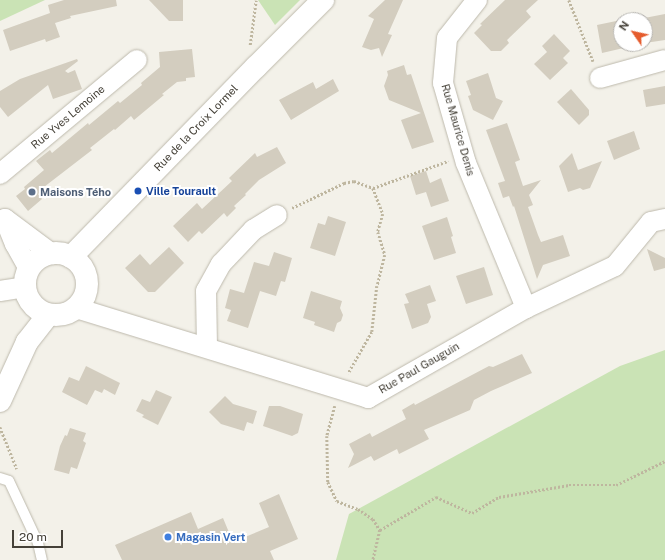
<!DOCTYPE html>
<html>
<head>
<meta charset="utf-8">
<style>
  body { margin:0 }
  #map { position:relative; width:665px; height:560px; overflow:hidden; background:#f3f1e9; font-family:"Public Sans",sans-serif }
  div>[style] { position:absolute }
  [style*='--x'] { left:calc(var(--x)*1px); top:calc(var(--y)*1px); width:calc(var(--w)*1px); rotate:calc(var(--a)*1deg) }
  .green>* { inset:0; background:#cae3b5 }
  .building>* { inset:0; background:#d3cdbf }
  .path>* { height:2.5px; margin-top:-1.25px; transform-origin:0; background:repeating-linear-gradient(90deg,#beb69f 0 2px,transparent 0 4px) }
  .roads { filter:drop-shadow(0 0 1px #bdb9ac) drop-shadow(0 0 1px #bdb9ac) }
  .service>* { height:10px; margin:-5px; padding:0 5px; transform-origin:5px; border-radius:5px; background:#fff }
  .minor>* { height:20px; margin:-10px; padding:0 10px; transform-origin:10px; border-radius:10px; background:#fff }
  .tertiary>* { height:22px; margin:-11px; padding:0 11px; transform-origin:11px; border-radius:11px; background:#fff }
  .tertiary>.ring { margin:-11px; padding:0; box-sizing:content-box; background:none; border:22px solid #fff; border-radius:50% }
  .dots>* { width:11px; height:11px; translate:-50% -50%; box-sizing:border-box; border:2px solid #fff; border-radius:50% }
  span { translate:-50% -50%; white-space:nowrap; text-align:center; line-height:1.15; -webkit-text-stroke:4px #fff; paint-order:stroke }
  .street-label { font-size:11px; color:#454138 }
  .transit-label { font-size:11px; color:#164399; font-weight:700 }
  .left { translate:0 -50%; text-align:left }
  .service-label { font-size:11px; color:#4e5e75; font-weight:700 }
  .shop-label { font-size:11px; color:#366cbe; font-weight:700 }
  .north { position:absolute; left:613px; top:12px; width:40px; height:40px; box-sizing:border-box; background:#fff; border:1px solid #b5b3af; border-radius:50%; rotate:304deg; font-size:11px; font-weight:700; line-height:16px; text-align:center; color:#454138 }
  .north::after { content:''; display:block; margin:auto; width:14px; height:18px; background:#e55c2d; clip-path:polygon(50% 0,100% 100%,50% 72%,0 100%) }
  .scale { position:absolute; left:12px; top:530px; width:51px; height:18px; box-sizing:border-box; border:2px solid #454138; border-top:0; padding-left:5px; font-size:12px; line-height:14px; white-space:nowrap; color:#454138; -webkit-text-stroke:3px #fff; paint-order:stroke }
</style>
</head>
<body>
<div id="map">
  <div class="green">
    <i style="clip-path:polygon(0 0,45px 0,0 21px)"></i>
    <i style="clip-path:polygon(258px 0,300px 0,275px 25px)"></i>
    <i style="clip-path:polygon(665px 350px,665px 560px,336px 560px,349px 514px,620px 366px)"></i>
  </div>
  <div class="building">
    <i style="clip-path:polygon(64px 0,116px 0,117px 6px,70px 16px,71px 18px,55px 23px,60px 37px,46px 42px,45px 39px,10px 51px,3px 30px,50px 13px,48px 5px)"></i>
    <i style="clip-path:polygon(149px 0,183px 0,183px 21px,169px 21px)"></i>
    <i style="clip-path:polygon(385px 0,403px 0,388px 34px,392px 35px,382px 57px,379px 48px,371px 50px,362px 47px,374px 19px,368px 16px)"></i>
    <i style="clip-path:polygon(505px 0,538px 0,526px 11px,531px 17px,507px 40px,509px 43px,501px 51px,491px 51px,474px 33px,482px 25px,480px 24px)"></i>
    <i style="clip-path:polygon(665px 14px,665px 40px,645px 43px,645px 20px,634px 20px)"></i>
    <i style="clip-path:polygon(621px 20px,621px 44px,641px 44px,602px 53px,597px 25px)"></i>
    <i style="clip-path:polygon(554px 34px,570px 51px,563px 58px,568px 63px,550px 80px,534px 64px,547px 52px,542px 46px)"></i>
    <i style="clip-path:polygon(192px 49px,195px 77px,186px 78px,186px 81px,177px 82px,162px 94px,164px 95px,134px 120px,131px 116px,115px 130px,114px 129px,90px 148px,92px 150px,44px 187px,45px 189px,38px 194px,42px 199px,28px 211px,16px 196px,25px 189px,24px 187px,44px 170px,36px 161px,50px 150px,52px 153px,88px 123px,89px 125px,118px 101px,120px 103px,142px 85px,141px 83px,160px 67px,159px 52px)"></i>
    <i style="clip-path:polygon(77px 59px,78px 61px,65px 71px,68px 73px,75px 70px,82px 89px,53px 99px,48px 85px,8px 117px,0 107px,0 91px,20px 79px)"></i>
    <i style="clip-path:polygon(404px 65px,407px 75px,411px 74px,434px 142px,412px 149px,401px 120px,421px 113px,389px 100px,384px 86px,388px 75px,387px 71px)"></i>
    <i style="clip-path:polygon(488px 73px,496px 98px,503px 101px,493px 120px,473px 110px,468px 96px,471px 95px,466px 81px)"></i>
    <i style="clip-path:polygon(333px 79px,339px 91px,291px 120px,279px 100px,313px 82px,316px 89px)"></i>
    <i style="clip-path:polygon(665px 86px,665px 104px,646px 107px,643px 90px)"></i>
    <i style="clip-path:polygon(571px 89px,589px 110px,589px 115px,579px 125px,557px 102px)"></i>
    <i style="clip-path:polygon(507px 123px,520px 160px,515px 162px,523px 186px,541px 180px,529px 195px,533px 205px,528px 207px,538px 235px,541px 242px,563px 235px,570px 256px,543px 265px,537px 279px,514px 206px,513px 207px,509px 196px,503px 198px,498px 183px,505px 181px,486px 130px)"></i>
    <i style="clip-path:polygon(634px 131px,640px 149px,614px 160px,607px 141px)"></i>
    <i style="clip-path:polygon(277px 147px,286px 163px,259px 180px,245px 194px,246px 195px,234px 206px,236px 208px,227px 217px,224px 213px,202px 234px,199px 231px,188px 242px,173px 226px,197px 203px,202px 209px,232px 181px,229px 178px,255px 153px,257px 157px)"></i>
    <i style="clip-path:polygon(572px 153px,578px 170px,602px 161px,590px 188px,583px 190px,580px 188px,568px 192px,559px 166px)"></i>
    <i style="clip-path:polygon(426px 171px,430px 183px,441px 178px,449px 201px,431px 207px,426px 192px,416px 195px,410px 176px)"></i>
    <i style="clip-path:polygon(328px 216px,346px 222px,335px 256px,310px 248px,318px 223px,325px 225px)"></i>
    <i style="clip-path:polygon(447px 217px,453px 236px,451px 237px,456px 253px,434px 260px,422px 226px)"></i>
    <i style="clip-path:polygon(169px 247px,184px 263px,155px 292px,148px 292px,125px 268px,140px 254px,150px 265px)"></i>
    <i style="clip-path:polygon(647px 249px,665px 258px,665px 268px,654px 271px)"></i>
    <i style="clip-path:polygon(274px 252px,292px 258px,285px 282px,281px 281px,276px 296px,260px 291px,248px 328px,227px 321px,231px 310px,225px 308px,230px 289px,244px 293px,254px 262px,269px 266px)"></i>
    <i style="clip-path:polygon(484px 267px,493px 295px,466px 304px,456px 276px)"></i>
    <i style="clip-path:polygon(430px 285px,436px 301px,427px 304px,431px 317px,428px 323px,412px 329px,404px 304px,409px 303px,405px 294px)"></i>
    <i style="clip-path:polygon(311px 291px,342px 301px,340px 308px,343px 315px,341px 321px,337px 323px,334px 332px,314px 325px,315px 322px,303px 318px)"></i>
    <i style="clip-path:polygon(522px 354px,532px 373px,491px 391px,474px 400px,470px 410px,424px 430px,429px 439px,399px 454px,397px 449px,374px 461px,371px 456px,348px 468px,354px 454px,349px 444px,370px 433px,372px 437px,406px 419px,402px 410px,414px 403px,415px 405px,489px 366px,493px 367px)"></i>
    <i style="clip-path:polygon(86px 366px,120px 383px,115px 395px,104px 389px,102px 393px,95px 390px,87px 405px,62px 392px,69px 377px,79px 381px)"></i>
    <i style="clip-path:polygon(156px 390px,172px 397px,158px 425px,142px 417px,144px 415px,136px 411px,142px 399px,150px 402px)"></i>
    <i style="clip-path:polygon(225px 396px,233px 404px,257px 411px,253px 424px,247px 422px,244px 431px,221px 424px,209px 412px)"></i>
    <i style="clip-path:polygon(269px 406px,280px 406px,303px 414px,298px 433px,292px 436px,263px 426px)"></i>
    <i style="clip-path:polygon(70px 428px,86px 433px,83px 441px,86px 443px,77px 469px,71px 467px,69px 474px,54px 470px,60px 446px,65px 435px,67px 436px)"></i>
    <i style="clip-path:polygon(279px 494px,298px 539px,270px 551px,274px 560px,122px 560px,115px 545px,191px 512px,198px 529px,223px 518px,233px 542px,269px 527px,259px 503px)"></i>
  </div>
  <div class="path">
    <i style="--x:569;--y:0;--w:66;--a:68.5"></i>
    <i style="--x:250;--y:45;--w:45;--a:-82.4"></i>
    <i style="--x:373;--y:188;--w:80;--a:-19.8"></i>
    <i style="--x:292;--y:208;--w:58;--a:-25.7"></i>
    <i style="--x:344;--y:183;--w:10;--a:-11"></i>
    <i style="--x:354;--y:181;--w:20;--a:20"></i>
    <i style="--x:373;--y:188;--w:28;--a:69"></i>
    <i style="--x:383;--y:214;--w:19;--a:106"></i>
    <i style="--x:378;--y:232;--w:24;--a:73"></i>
    <i style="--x:385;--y:255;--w:32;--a:104"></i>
    <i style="--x:377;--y:286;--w:46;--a:96.2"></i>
    <i style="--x:372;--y:332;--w:48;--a:119.7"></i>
    <i style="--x:335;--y:406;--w:31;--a:105"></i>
    <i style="--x:327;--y:436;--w:46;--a:88.8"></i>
    <i style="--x:328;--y:482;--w:21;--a:65"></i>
    <i style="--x:337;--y:501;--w:22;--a:21"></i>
    <i style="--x:358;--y:509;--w:18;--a:34"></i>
    <i style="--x:373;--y:519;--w:13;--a:58"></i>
    <i style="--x:380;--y:530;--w:31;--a:103"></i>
    <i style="--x:0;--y:427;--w:45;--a:68"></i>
    <i style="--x:380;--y:530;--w:65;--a:-30.5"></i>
    <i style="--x:436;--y:497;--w:39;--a:24"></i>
    <i style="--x:472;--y:513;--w:31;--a:-31"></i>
    <i style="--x:499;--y:497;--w:71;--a:-9.7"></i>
    <i style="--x:569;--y:485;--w:47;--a:0"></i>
    <i style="--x:616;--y:485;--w:55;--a:-26.1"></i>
  </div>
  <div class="roads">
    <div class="service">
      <i style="--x:0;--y:478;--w:9;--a:18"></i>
      <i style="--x:9;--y:481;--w:68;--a:64.9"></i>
      <i style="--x:38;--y:543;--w:17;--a:77"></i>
    </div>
    <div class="minor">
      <i style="--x:477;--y:0;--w:48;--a:128.3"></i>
      <i style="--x:447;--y:38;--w:45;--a:95.1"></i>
      <i style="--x:443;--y:83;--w:83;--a:74"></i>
      <i style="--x:466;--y:163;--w:157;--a:67.5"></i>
      <i style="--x:600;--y:78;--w:67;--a:-15.5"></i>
      <i style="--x:0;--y:174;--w:178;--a:-39.8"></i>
      <i style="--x:29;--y:269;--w:29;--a:-119"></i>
      <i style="--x:15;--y:244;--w:27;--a:-112"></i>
      <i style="--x:5;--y:219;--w:59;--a:36.7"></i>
      <i style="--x:0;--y:291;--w:25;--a:-9"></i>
      <i style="--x:76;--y:308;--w:306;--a:17.1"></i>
      <i style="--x:368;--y:398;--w:182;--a:-29.7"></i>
      <i style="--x:526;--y:308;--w:98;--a:-25.3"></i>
      <i style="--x:615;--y:266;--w:57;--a:-50.7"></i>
      <i style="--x:651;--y:222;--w:14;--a:-12"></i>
      <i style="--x:207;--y:347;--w:56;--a:-91"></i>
      <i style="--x:206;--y:291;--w:31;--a:-61"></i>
      <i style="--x:221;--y:264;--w:47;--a:-46.7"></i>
      <i style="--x:253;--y:230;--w:28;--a:-32"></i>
    </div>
    <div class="tertiary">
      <i class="ring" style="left:25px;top:253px;width:40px;height:40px"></i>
      <i style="--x:71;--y:257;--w:265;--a:-45.8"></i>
      <i style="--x:256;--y:67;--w:95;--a:-45"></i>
      <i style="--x:0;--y:401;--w:65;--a:-65.4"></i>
      <i style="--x:27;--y:342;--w:34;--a:-52"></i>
    </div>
  </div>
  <div class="dots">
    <i style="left:138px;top:191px;background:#1a4fb4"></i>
    <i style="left:32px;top:192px;background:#5c6f8a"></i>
    <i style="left:168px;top:537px;background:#3f7fe0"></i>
  </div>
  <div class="street-label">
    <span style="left:68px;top:117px;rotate:-40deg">Rue Yves Lemoine</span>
    <span style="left:196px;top:128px;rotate:-46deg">Rue de la Croix Lormel</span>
    <span style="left:458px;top:130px;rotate:74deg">Rue Maurice Denis</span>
    <span style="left:419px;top:368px;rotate:-30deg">Rue Paul Gauguin</span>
  </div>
  <div class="transit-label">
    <span class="left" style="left:146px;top:191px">Ville Tourault</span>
  </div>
  <div class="service-label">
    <span class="left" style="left:40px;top:192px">Maisons Tého</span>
  </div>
  <div class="shop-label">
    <span class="left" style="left:176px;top:537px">Magasin Vert</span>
  </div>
  <div class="north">N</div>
  <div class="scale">20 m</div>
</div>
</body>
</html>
